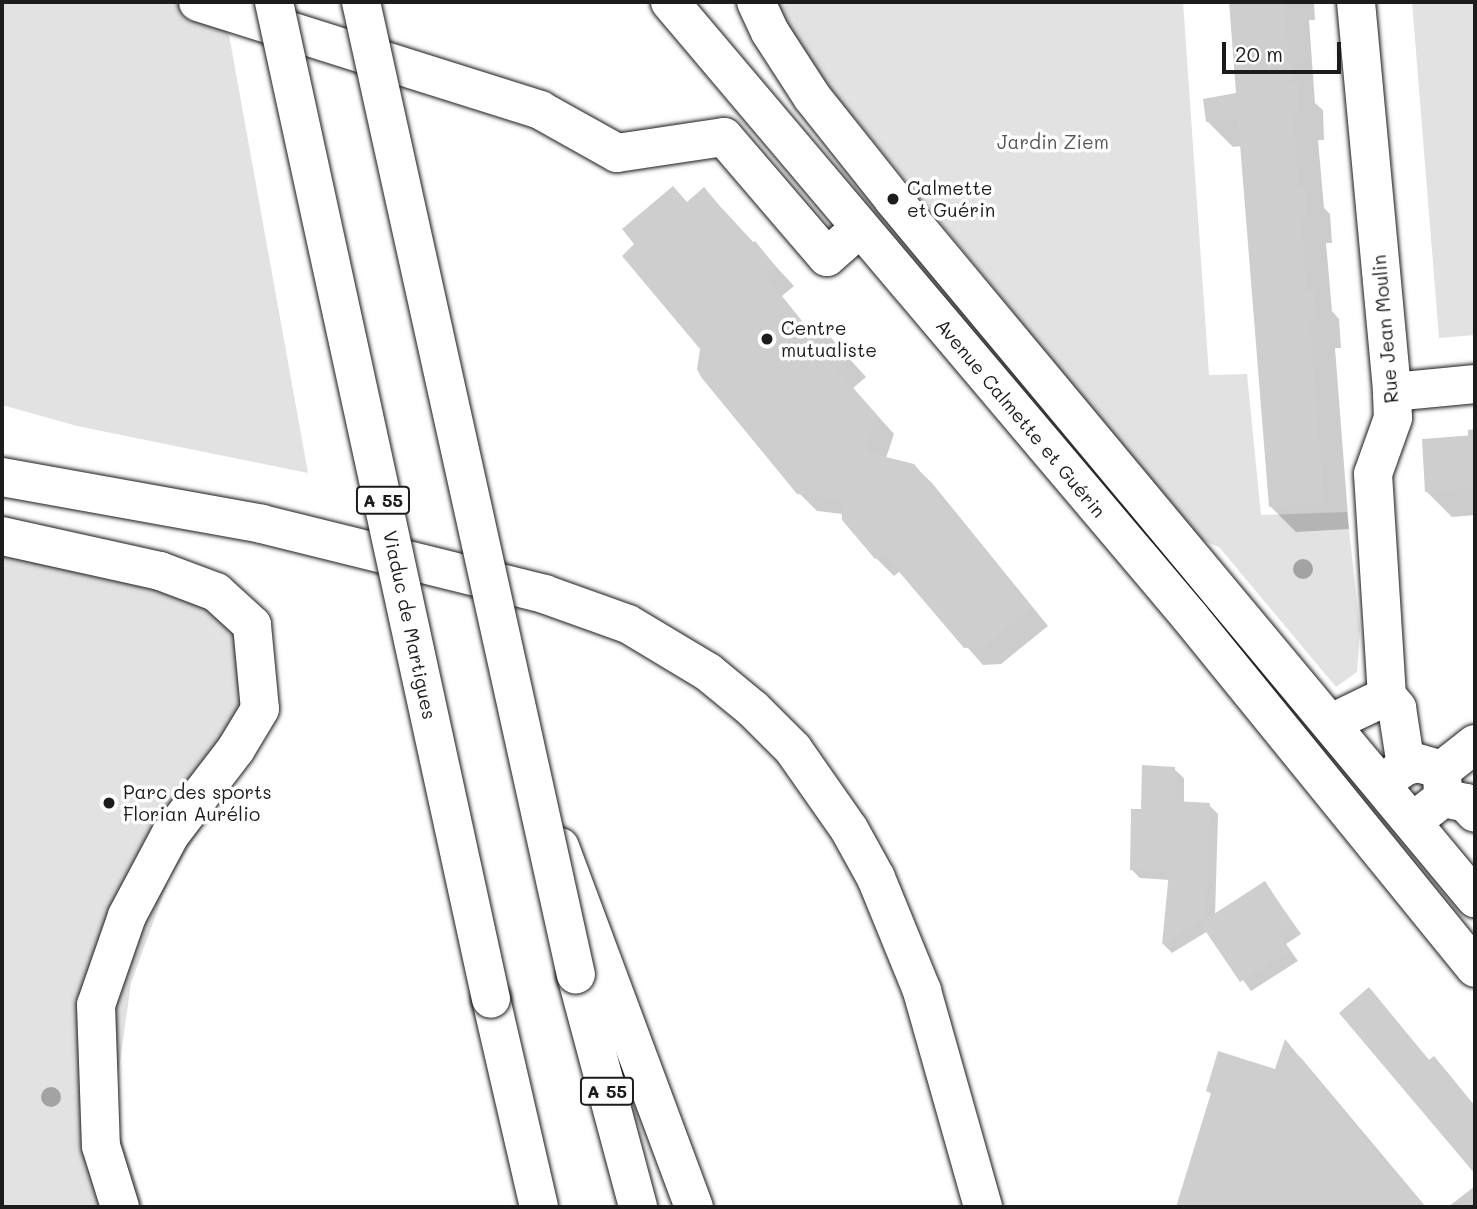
<!DOCTYPE html>
<html>
<head>
<meta charset="utf-8">
<style>
  body { margin:0 }
  #map { position:relative; width:1477px; height:1209px; overflow:hidden; background:#fff; font-family:Mali,sans-serif }
  div>[style] { position:absolute }
  [style*='--x'] { left:calc(var(--x)*1px); top:calc(var(--y)*1px); width:calc(var(--w)*1px); rotate:calc(var(--a)*1deg) }
  .green>* { inset:0; background:#e2e2e2 }
  .shadow>* { inset:0; background:#0003 }
  .building>* { inset:0; background:#cecece }
  .roads { filter:drop-shadow(0 0 2px #1c1c1c) drop-shadow(0 0 2px #1c1c1c) }
  .minor>* { height:38px; margin:-19px; padding:0 19px; transform-origin:19px; border-radius:19px; background:#fff }
  .major>* { height:38px; margin:-19px; padding:0 19px; transform-origin:19px; border-radius:19px; background:#fff }
  .highway>* { height:38px; margin:-19px; padding:0 19px; transform-origin:19px; border-radius:19px; background:#fff }
  .bridges { filter:drop-shadow(0 0 2px #1c1c1c) drop-shadow(0 0 2px #1c1c1c) }
  .highway-bridge>* { height:38px; margin:-19px; padding:0 19px; transform-origin:19px; border-radius:19px; background:#fff }
  .trees>* { width:20px; height:20px; margin:-10px; border-radius:50%; background:#a3a3a3 }
  .dots>* { width:19px; height:19px; translate:-50% -50%; box-sizing:border-box; border:4px solid #fff; border-radius:50% }
  span { translate:-50% -50%; white-space:nowrap; text-align:center; line-height:1.15; -webkit-text-stroke:7px #fff; paint-order:stroke }
  .shield-label span { padding:2px 5px; background:#fff; border:2px solid; border-radius:5px; -webkit-text-stroke-width:0 }
  .shield-label { font-size:18px; color:#1c1c1c; font-weight:700 }
  .park-label { font-size:19px; color:#575757 }
  .poi-label { font-size:19px; color:#1c1c1c }
  .left { translate:0 -50%; text-align:left }
  .street-label { font-size:19px; color:#1c1c1c }
  .frame { position:absolute; inset:0; border:4px solid #1c1c1c; pointer-events:none }
  .scale { position:absolute; left:1222px; top:42px; width:119px; height:32px; box-sizing:border-box; border:4px solid #1c1c1c; border-top:0; padding-left:9px; font-size:21px; line-height:24px; white-space:nowrap; color:#1c1c1c; -webkit-text-stroke:5px #fff; paint-order:stroke }
</style>
</head>
<body>
<div id="map">
  <div class="green">
    <i style="clip-path:polygon(2px 2px,220px 2px,224px 7px,308px 473px,77px 426px,2px 405px)"></i>
    <i style="clip-path:polygon(777px 2px,1183px 2px,1209px 375px,1247px 374px,1261px 515px,1347px 512px,1360px 629px,1357px 672px,1336px 687px,1219px 547px,1199px 539px,789px 38px)"></i>
    <i style="clip-path:polygon(1412px 2px,1475px 2px,1475px 335px,1439px 338px)"></i>
    <i style="clip-path:polygon(2px 529px,226px 584px,265px 727px,169px 879px,131px 983px,113px 1113px,144px 1207px,2px 1207px)"></i>
  </div>
  <div class="shadow">
    <i style="clip-path:polygon(1231px 2px,1314px 2px,1315px 20px,1309px 20px,1315px 103px,1323px 110px,1324px 140px,1318px 140px,1324px 208px,1330px 214px,1332px 243px,1326px 243px,1332px 311px,1339px 319px,1341px 348px,1335px 348px,1349px 529px,1296px 532px,1270px 506px,1242px 146px,1233px 147px,1207px 121px,1238px 94px)"></i>
    <i style="clip-path:polygon(704px 189px,794px 286px,782px 296px,813px 335px,838px 346px,866px 377px,853px 388px,894px 434px,886px 458px,913px 465px,932px 483px,1048px 626px,1001px 664px,983px 665px,900px 571px,894px 576px,876px 558px,843px 519px,843px 514px,817px 511px,799px 493px,701px 348px,688px 203px)"></i>
    <i style="clip-path:polygon(1475px 429px,1475px 515px,1452px 517px,1426px 491px,1468px 437px,1468px 430px)"></i>
    <i style="clip-path:polygon(1174px 769px,1184px 778px,1184px 803px,1209px 805px,1218px 814px,1215px 916px,1265px 883px,1301px 934px,1286px 944px,1298px 961px,1251px 991px,1208px 931px,1172px 953px,1164px 945px,1170px 880px,1140px 878px,1131px 869px,1143px 811px)"></i>
    <i style="clip-path:polygon(1369px 990px,1430px 1061px,1434px 1058px,1448px 1073px,1475px 1108px,1475px 1171px,1342px 1013px)"></i>
    <i style="clip-path:polygon(1285px 1043px,1302px 1059px,1426px 1207px,1178px 1207px,1212px 1095px,1208px 1090px,1276px 1071px)"></i>
    <i style="clip-path:polygon(1475px 1186px,1475px 1207px,1448px 1207px)"></i>
  </div>
  <div class="building">
    <i style="clip-path:polygon(1229px 2px,1284px 2px,1291px 84px,1298px 82px,1299px 114px,1293px 115px,1299px 187px,1305px 186px,1307px 217px,1301px 218px,1307px 291px,1314px 291px,1316px 322px,1310px 323px,1324px 503px,1269px 507px,1238px 119px,1206px 122px,1203px 99px,1236px 93px)"></i>
    <i style="clip-path:polygon(673px 186px,687px 202px,704px 187px,751px 244px,755px 241px,777px 268px,766px 277px,811px 334px,820px 326px,850px 358px,837px 370px,877px 415px,866px 452px,914px 464px,1032px 607px,983px 647px,964px 648px,883px 553px,875px 559px,842px 520px,841px 499px,797px 494px,701px 377px,697px 369px,700px 349px,622px 256px,634px 244px,622px 229px)"></i>
    <i style="clip-path:polygon(1475px 435px,1475px 487px,1425px 492px,1422px 439px)"></i>
    <i style="clip-path:polygon(1142px 765px,1175px 767px,1176px 801px,1210px 803px,1206px 917px,1162px 945px,1169px 872px,1130px 870px,1131px 809px,1141px 809px)"></i>
    <i style="clip-path:polygon(1265px 881px,1293px 924px,1277px 933px,1289px 951px,1240px 982px,1200px 923px)"></i>
    <i style="clip-path:polygon(1369px 987px,1429px 1060px,1434px 1056px,1475px 1106px,1475px 1174px,1339px 1013px)"></i>
    <i style="clip-path:polygon(1285px 1039px,1392px 1172px,1394px 1170px,1425px 1207px,1176px 1207px,1211px 1093px,1206px 1091px,1218px 1051px,1275px 1069px)"></i>
  </div>
  <div class="roads">
    <div class="minor">
      <i style="--x:198;--y:2;--w:359;--a:17.5"></i>
      <i style="--x:540;--y:110;--w:88;--a:29.2"></i>
      <i style="--x:617;--y:153;--w:108;--a:-8.5"></i>
      <i style="--x:724;--y:137;--w:158;--a:49.4"></i>
      <i style="--x:827;--y:257;--w:44;--a:-41.3"></i>
      <i style="--x:1356;--y:2;--w:392;--a:84.7"></i>
      <i style="--x:1392;--y:392;--w:26;--a:88"></i>
      <i style="--x:1393;--y:418;--w:59;--a:109.7"></i>
      <i style="--x:1373;--y:474;--w:222;--a:86.4"></i>
      <i style="--x:1387;--y:696;--w:16;--a:50"></i>
      <i style="--x:1397;--y:708;--w:59;--a:81.2"></i>
      <i style="--x:1392;--y:392;--w:83;--a:-5.5"></i>
      <i style="--x:2;--y:536;--w:162;--a:12.5"></i>
      <i style="--x:160;--y:571;--w:60;--a:20.6"></i>
      <i style="--x:216;--y:592;--w:49;--a:42.5"></i>
      <i style="--x:252;--y:625;--w:84;--a:84.6"></i>
      <i style="--x:260;--y:709;--w:47;--a:121"></i>
      <i style="--x:236;--y:749;--w:108;--a:127.5"></i>
      <i style="--x:170;--y:835;--w:92;--a:118"></i>
      <i style="--x:127;--y:916;--w:94;--a:109.2"></i>
      <i style="--x:96;--y:1005;--w:141;--a:88"></i>
      <i style="--x:101;--y:1146;--w:64;--a:72.7"></i>
      <i style="--x:1331;--y:723;--w:62;--a:-25.7"></i>
      <i style="--x:1442;--y:770;--w:42;--a:-38.2"></i>
      <i style="--x:1385;--y:781;--w:26;--a:-36"></i>
      <i style="--x:1406;--y:766;--w:12;--a:-14"></i>
      <i style="--x:1418;--y:763;--w:25;--a:16"></i>
      <i style="--x:1442;--y:770;--w:28;--a:88"></i>
      <i style="--x:1443;--y:798;--w:39;--a:142"></i>
      <i style="--x:1443;--y:798;--w:24;--a:12"></i>
      <i style="--x:1466;--y:803;--w:13;--a:48"></i>
    </div>
    <div class="major">
      <i style="--x:670;--y:2;--w:805;--a:49.78"></i>
      <i style="--x:1190;--y:617;--w:452;--a:50.9"></i>
      <i style="--x:756;--y:2;--w:33;--a:65"></i>
      <i style="--x:770;--y:32;--w:77;--a:57.1"></i>
      <i style="--x:812;--y:97;--w:130;--a:51.5"></i>
      <i style="--x:893;--y:199;--w:910;--a:50.22"></i>
    </div>
    <div class="highway">
      <i style="--x:2;--y:477;--w:264;--a:10.2"></i>
      <i style="--x:262;--y:524;--w:291;--a:13.9"></i>
      <i style="--x:544;--y:594;--w:89;--a:19.7"></i>
      <i style="--x:628;--y:624;--w:93;--a:31"></i>
      <i style="--x:708;--y:672;--w:58;--a:39.4"></i>
      <i style="--x:753;--y:709;--w:57;--a:45"></i>
      <i style="--x:793;--y:749;--w:98;--a:55"></i>
      <i style="--x:849;--y:829;--w:56;--a:61.1"></i>
      <i style="--x:876;--y:878;--w:122;--a:67.8"></i>
      <i style="--x:922;--y:991;--w:224;--a:74.2"></i>
      <i style="--x:560;--y:847;--w:384;--a:69.6"></i>
      <i style="--x:576;--y:975;--w:240;--a:75"></i>
      <i style="--x:491;--y:999;--w:213;--a:77"></i>
    </div>
  </div>
  <div class="bridges">
    <div class="highway-bridge">
      <i style="--x:274;--y:2;--w:1020;--a:77.72"></i>
      <i style="--x:361;--y:2;--w:996;--a:77.54"></i>
    </div>
  </div>
  <div class="trees">
    <i style="left:1303px;top:569px"></i>
    <i style="left:51px;top:1097px"></i>
  </div>
  <div class="dots">
    <i style="left:893px;top:199px;background:#1c1c1c"></i>
    <i style="left:767px;top:339px;background:#1c1c1c"></i>
    <i style="left:109px;top:803px;background:#1c1c1c"></i>
  </div>
  <div class="shield-label">
    <span style="left:383px;top:500px">A 55</span>
    <span style="left:607px;top:1091px">A 55</span>
  </div>
  <div class="park-label">
    <span style="left:1053px;top:142px">Jardin Ziem</span>
  </div>
  <div class="poi-label">
    <span class="left" style="left:907px;top:199px">Calmette<br>et Guérin</span>
    <span class="left" style="left:781px;top:339px">Centre<br>mutualiste</span>
    <span class="left" style="left:123px;top:803px">Parc des sports<br>Florian Aurélio</span>
  </div>
  <div class="street-label">
    <span style="left:1385px;top:329px;rotate:-95deg">Rue Jean Moulin</span>
    <span style="left:1021px;top:418px;rotate:50deg">Avenue Calmette et Guérin</span>
    <span style="left:410px;top:625px;rotate:78deg">Viaduc de Martigues</span>
  </div>
  <div class="frame"></div>
  <div class="scale">20 m</div>
</div>
</body>
</html>
